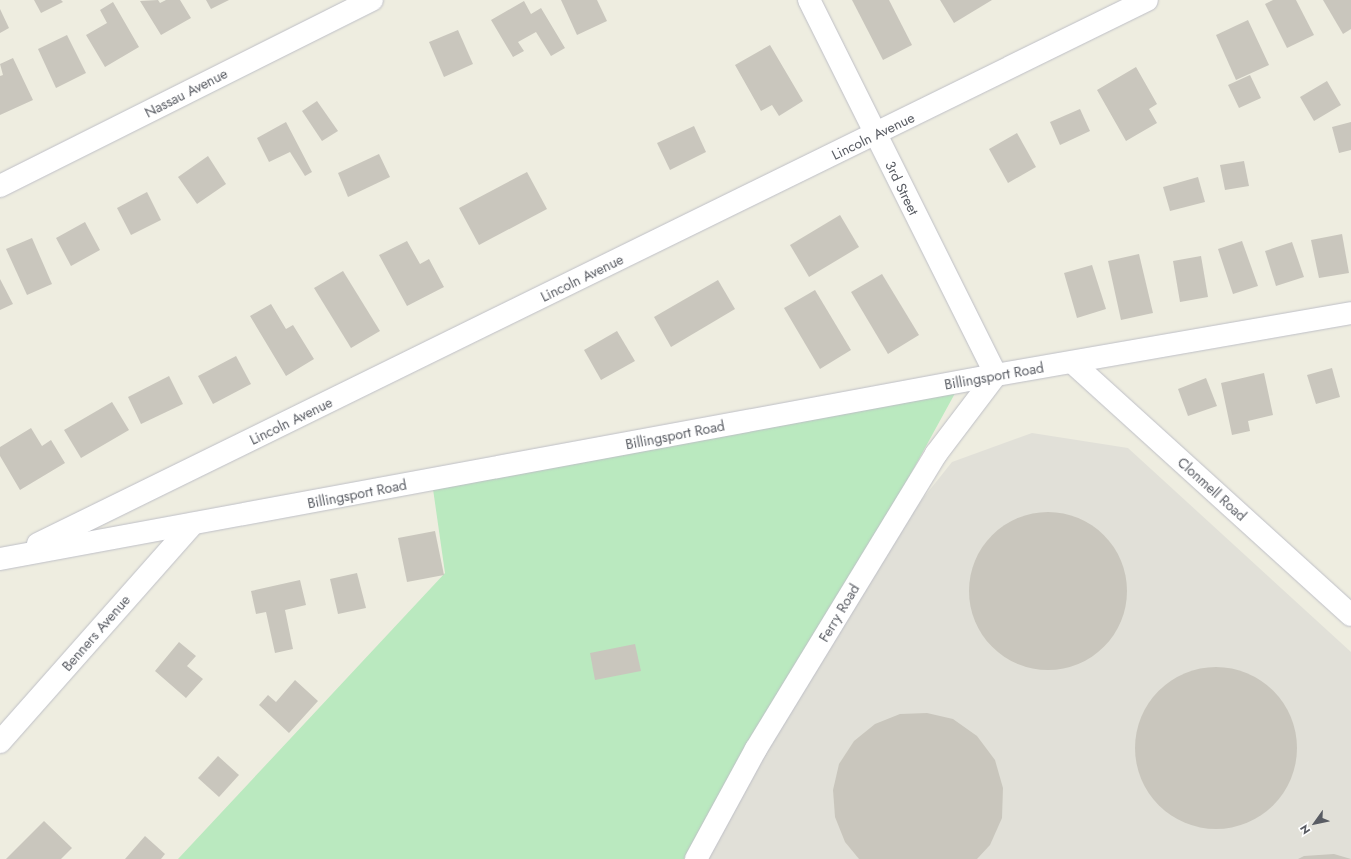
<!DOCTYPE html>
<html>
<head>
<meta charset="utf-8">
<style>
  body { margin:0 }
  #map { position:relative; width:1351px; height:859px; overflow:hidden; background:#eeede0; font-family:Jost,sans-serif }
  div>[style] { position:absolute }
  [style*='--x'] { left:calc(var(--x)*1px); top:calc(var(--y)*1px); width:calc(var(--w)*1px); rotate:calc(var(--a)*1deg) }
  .industrial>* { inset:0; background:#e1e0d8 }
  .green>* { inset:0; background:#bae9bf }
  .building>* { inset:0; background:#c9c6bd }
  .round { border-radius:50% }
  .roads { filter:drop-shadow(0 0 1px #bebfc6) drop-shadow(0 0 1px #bebfc6) }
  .street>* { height:22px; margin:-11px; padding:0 11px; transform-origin:11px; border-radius:11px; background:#fff }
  span { translate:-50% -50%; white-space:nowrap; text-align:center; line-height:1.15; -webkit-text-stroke:3px #fff; paint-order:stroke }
  .street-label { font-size:14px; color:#595c63 }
  .north { position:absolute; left:1295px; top:803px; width:40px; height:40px; -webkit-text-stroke:3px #fff; paint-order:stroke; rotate:237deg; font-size:11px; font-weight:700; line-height:16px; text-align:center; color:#595c63 }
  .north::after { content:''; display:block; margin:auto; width:14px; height:18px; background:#595c63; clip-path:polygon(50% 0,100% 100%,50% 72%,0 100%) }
</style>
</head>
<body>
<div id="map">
  <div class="industrial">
    <i style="clip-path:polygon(1032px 433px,1128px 448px,1351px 652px,1351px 859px,689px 859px,841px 601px,952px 462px)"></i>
  </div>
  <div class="green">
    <i style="clip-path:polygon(959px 386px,841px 601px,689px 859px,178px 859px,445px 573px,432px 482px)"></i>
  </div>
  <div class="building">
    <i style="clip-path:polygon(34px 0,61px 0,63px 2px,41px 13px)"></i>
    <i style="clip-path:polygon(158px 0,160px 3px,166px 0,180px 0,191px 18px,161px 35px,140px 1px)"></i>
    <i style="clip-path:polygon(206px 0,229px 0,211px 9px)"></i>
    <i style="clip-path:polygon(561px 0,597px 0,607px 21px,577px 35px)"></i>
    <i style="clip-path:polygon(852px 0,889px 0,912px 45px,883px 60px)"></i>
    <i style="clip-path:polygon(940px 0,992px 0,954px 23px)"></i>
    <i style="clip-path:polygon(1273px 0,1296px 0,1314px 35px,1287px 48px,1265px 4px)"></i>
    <i style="clip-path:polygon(1323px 0,1351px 0,1351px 29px,1343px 34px)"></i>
    <i style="clip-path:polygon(524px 1px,531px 14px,541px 8px,565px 48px,551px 56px,536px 32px,518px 42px,524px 51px,513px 57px,491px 20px)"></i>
    <i style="clip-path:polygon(113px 2px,139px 47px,105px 67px,86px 35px,107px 23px,100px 10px)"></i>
    <i style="clip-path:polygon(0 9px,9px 28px,0 33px)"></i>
    <i style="clip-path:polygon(1248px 20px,1269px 65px,1236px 80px,1216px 35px)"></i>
    <i style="clip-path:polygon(458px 30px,473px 64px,444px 77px,429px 42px)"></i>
    <i style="clip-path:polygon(67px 35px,86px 73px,56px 88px,38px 49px)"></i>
    <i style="clip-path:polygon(770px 45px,803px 101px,779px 116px,772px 105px,761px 111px,735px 65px)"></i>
    <i style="clip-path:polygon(13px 58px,33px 100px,0 115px,0 76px,3px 75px,0 64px)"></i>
    <i style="clip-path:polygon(1136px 67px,1157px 104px,1149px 109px,1157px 123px,1126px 141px,1097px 90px)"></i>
    <i style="clip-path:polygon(1250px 75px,1261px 98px,1239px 108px,1228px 85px)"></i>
    <i style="clip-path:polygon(1327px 81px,1341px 105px,1314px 121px,1300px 97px)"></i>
    <i style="clip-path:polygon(317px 101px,338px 131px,322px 141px,302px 111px)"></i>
    <i style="clip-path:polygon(1080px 109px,1090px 131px,1060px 145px,1050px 122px)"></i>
    <i style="clip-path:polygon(286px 122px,312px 172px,305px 176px,290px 152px,269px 162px,257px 138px)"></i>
    <i style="clip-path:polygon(1351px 122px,1351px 150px,1339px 153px,1332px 127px)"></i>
    <i style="clip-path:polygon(694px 126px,706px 152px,670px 170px,657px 143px)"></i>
    <i style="clip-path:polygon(1017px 133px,1036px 167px,1008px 183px,989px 149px)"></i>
    <i style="clip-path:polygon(379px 154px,390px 177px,348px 197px,338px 173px)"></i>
    <i style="clip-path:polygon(208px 156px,226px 184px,197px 204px,178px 177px)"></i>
    <i style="clip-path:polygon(1244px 161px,1249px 186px,1225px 190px,1220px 165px)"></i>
    <i style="clip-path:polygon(527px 172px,547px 209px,479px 245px,459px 208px)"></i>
    <i style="clip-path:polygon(1198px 177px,1205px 202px,1170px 211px,1163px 187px)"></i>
    <i style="clip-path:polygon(147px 192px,161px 220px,131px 235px,117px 208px)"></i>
    <i style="clip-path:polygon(840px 215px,859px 247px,809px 277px,790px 245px)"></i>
    <i style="clip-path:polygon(85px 222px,100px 250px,71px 266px,56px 238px)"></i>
    <i style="clip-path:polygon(1342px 234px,1349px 273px,1319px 278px,1311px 240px)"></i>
    <i style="clip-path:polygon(32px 238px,52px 284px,27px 295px,6px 249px)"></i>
    <i style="clip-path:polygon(407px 241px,420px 264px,429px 259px,444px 287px,407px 306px,379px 255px)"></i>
    <i style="clip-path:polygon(1242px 241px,1258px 286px,1233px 294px,1218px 249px)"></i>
    <i style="clip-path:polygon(1292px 242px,1304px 277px,1276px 286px,1265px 251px)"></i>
    <i style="clip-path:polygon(1139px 254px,1153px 313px,1121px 320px,1108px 261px)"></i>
    <i style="clip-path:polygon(1201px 256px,1208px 297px,1180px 302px,1173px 261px)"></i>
    <i style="clip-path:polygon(1092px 265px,1106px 309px,1077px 318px,1064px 273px)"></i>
    <i style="clip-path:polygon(343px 271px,380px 331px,351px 348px,314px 288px)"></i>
    <i style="clip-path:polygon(882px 274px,919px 335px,888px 354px,851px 292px)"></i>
    <i style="clip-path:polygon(0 279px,13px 304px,0 310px)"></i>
    <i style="clip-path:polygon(718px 280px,735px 309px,671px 347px,654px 317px)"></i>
    <i style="clip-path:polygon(815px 290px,851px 350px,820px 369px,784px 308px)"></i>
    <i style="clip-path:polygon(271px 304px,286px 329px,293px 325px,314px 359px,286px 376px,250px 316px)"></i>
    <i style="clip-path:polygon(617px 331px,635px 361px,601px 380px,584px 350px)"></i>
    <i style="clip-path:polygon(236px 356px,251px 384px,213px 404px,198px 376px)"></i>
    <i style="clip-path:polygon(1332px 368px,1340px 397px,1316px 404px,1307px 375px)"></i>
    <i style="clip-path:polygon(1264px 373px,1273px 415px,1248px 421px,1250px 431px,1232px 435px,1221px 383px)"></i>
    <i style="clip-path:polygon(169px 376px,183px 404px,141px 424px,128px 397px)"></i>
    <i style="clip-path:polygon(1206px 378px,1217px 406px,1188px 416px,1178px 389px)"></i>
    <i style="clip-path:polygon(112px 402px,129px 430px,81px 458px,64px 430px)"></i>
    <i style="clip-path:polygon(31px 428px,42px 446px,51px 440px,65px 463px,20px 490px,0 456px,0 447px)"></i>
    <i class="round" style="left:969px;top:512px;width:158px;height:158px"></i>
    <i style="clip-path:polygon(435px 531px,444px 575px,407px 582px,398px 538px)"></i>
    <i style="clip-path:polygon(357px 573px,366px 608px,338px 614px,330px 579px)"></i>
    <i style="clip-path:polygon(300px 580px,306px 605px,285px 610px,293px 649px,275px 653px,266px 612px,256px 614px,251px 591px)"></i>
    <i style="clip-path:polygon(179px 642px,196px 656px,187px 666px,203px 679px,186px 698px,155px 671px)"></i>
    <i style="clip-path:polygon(635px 644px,641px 671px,595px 680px,590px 653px)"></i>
    <i class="round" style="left:1135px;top:667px;width:162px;height:162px"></i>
    <i style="clip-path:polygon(295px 680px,318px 701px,289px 733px,259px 705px,268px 695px,276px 702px)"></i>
    <i style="clip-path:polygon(927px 713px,953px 719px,977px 736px,995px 760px,1003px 788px,1002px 818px,990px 845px,977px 859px,859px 859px,845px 842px,835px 817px,833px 790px,839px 764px,854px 741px,875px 724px,900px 714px)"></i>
    <i style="clip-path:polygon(218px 756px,239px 775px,219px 797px,198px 778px)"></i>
    <i style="clip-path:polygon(44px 821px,72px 848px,61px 859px,6px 859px)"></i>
    <i style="clip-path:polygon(145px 836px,165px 854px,161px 859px,125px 859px)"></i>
    <i style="clip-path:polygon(1334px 854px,1351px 859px,1298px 859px,1304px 856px)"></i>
  </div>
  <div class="roads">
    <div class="street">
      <i style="--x:0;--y:186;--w:416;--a:-26.6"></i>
      <i style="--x:1073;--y:363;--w:375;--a:42.2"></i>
      <i style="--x:38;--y:544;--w:1235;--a:-26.13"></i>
      <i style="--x:0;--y:559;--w:1013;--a:-10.47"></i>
      <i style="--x:996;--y:375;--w:360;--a:-9.9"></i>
      <i style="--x:0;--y:742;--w:291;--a:-48.5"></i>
      <i style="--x:696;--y:859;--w:125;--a:-61.4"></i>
      <i style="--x:756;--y:749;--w:346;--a:-58.6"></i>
      <i style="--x:936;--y:454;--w:99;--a:-52.8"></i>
      <i style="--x:996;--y:375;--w:419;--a:-116.5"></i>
    </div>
  </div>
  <div class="street-label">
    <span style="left:186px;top:93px;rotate:-27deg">Nassau Avenue</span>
    <span style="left:873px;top:136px;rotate:-26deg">Lincoln Avenue</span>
    <span style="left:902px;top:188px;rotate:64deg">3rd Street</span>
    <span style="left:582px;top:278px;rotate:-26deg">Lincoln Avenue</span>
    <span style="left:994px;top:376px;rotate:-10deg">Billingsport Road</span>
    <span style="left:291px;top:421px;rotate:-26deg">Lincoln Avenue</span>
    <span style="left:675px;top:435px;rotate:-11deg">Billingsport Road</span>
    <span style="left:1212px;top:489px;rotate:42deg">Clonmell Road</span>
    <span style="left:357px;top:494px;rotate:-11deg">Billingsport Road</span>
    <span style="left:839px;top:613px;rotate:-59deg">Ferry Road</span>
    <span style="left:96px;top:633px;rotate:-49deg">Benners Avenue</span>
  </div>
  <div class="north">N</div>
</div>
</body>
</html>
